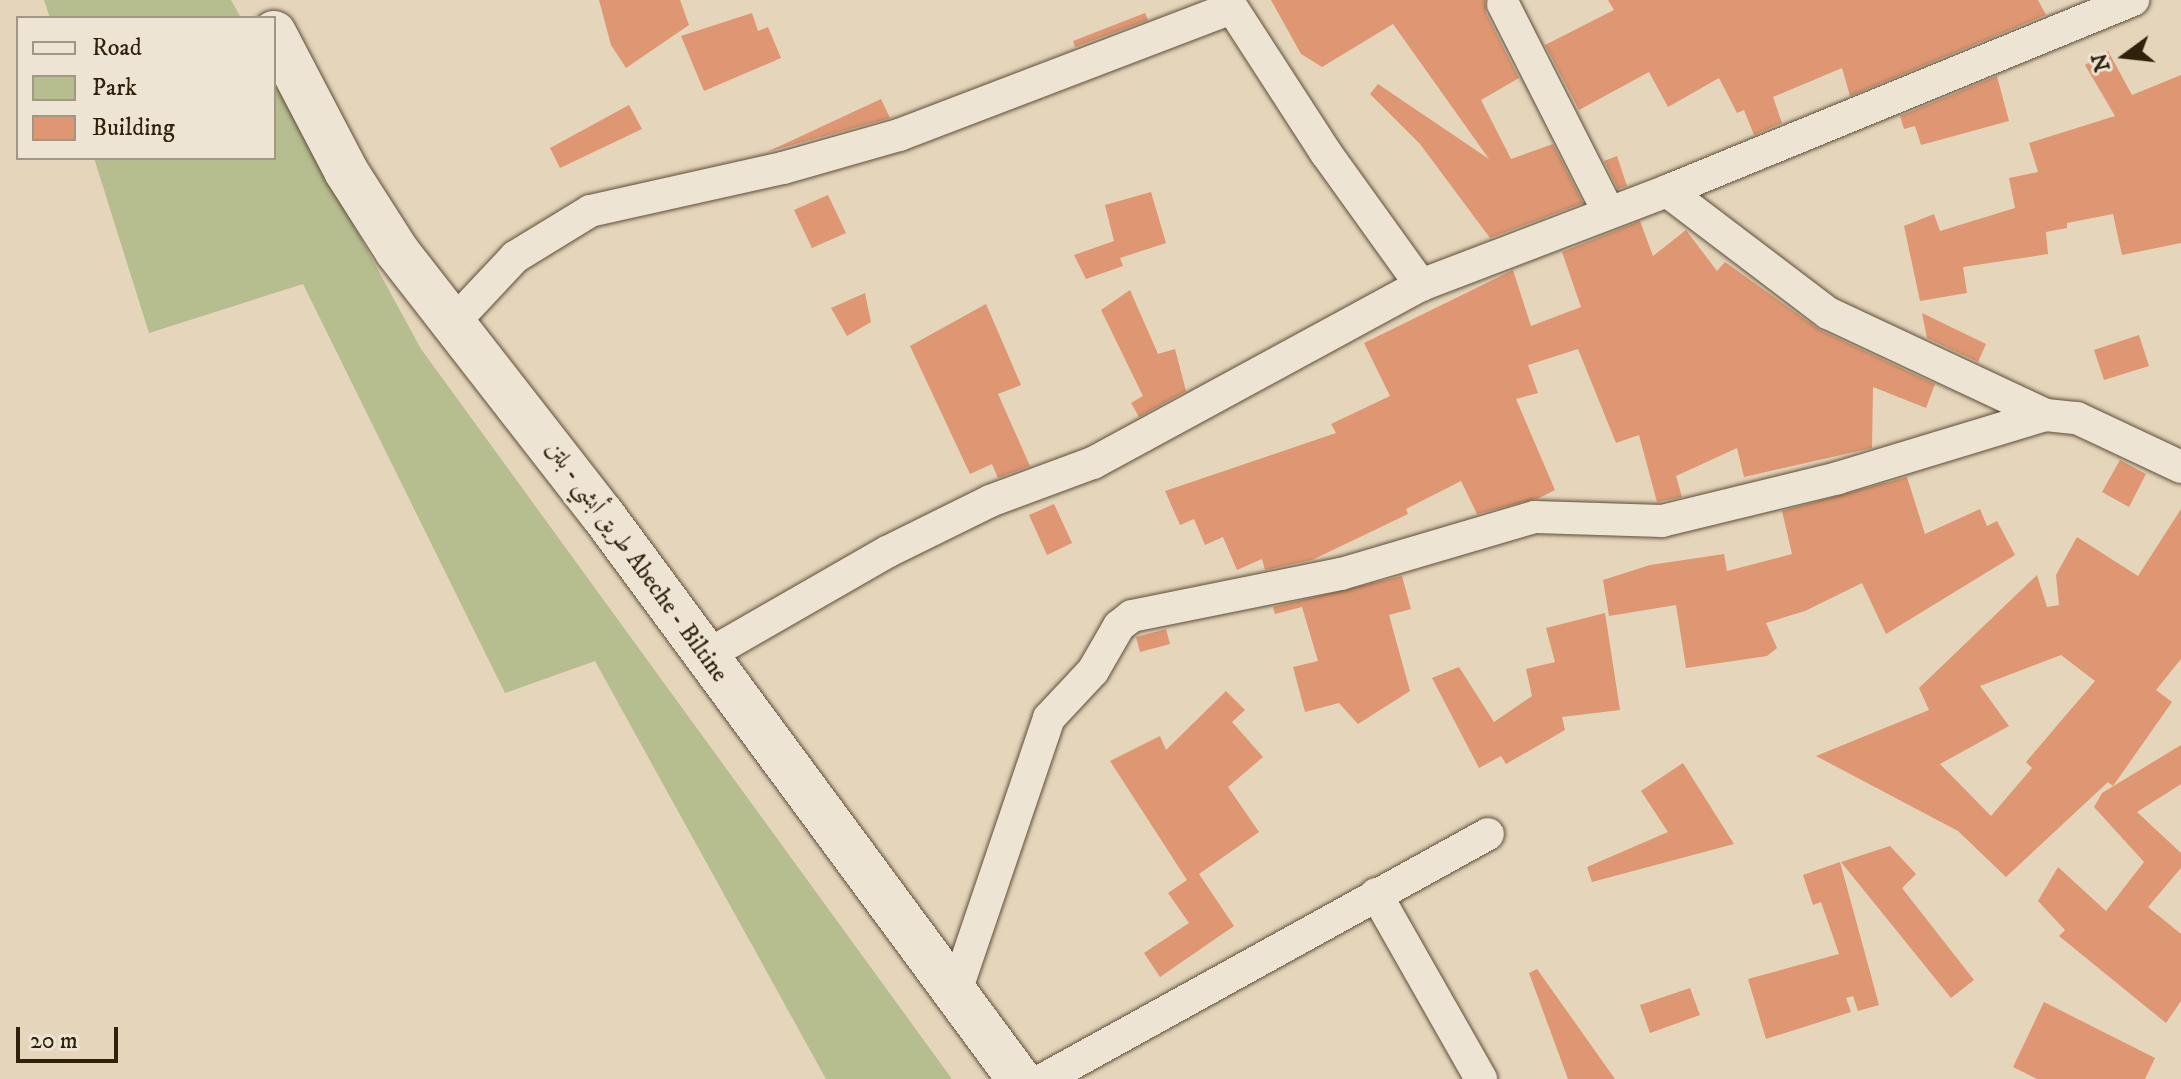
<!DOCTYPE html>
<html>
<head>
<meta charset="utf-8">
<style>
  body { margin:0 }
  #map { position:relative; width:2181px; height:1079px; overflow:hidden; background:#e5d5bb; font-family:"IM FELL DW Pica",Amiri,serif }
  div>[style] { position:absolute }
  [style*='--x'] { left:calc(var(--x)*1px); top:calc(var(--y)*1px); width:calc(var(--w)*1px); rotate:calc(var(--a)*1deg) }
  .green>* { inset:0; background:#b6bd8f }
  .building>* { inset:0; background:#de9772 }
  .roads { filter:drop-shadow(0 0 2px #5d4e38) drop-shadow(0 0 2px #5d4e38) }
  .minor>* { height:32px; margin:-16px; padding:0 16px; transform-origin:16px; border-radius:16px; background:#eee4d3 }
  .secondary>* { height:44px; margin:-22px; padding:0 22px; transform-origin:22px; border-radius:22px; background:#eee4d3 }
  span { translate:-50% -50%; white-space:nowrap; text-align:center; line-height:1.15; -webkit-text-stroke:6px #eee4d3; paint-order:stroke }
  .street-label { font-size:24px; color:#30210d }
  .legend { position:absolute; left:16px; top:16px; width:260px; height:144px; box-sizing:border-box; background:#eee4d3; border:2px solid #a29684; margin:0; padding:10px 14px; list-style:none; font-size:24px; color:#30210d }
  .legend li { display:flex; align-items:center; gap:16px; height:40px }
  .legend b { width:40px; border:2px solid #a29684 }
  .north { position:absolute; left:2085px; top:16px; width:80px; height:80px; -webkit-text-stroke:6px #eee4d3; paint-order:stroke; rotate:255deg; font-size:22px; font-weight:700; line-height:32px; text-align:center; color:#30210d }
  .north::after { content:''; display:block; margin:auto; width:28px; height:36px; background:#30210d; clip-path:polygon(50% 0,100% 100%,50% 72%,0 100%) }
  .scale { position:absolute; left:16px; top:1027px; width:102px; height:36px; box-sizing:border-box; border:4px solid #30210d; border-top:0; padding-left:10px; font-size:24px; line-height:28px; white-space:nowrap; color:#30210d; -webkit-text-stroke:6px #eee4d3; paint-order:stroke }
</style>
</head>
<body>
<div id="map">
  <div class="green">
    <i style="clip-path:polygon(44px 0,231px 0,241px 18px,50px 18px)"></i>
    <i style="clip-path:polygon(274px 79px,421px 349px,952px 1079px,826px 1079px,595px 661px,505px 693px,303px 284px,149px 333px,94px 158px,274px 158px)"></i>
  </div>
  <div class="building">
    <i style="clip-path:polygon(599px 0,680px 0,689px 25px,626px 68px,611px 45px)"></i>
    <i style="clip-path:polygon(1271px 0,1485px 0,1486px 13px,1519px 78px,1481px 100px,1511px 159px,1553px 144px,1583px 203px,1490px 238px,1420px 144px,1370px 94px,1378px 84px,1489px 159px,1393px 24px,1322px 67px,1301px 54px)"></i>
    <i style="clip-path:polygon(1608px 0,2038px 0,2046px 15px,1850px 96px,1842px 68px,1773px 97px,1782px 123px,1754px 135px,1744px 110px,1737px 113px,1719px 78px,1668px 107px,1649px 72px,1579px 110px,1545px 45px,1614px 10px)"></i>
    <i style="clip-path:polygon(752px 13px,758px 31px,768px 27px,781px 58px,704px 91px,681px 36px)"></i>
    <i style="clip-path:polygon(1145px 13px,1148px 20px,1075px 47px,1073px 41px)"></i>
    <i style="clip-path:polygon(2108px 51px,2132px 95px,2181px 75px,2181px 243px,2122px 255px,2113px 214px,2067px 223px,2067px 228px,2046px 232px,2048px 254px,1963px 267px,1967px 293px,1920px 301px,1904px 226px,1934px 214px,1940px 231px,2015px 208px,2009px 178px,2038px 172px,2029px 143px,2115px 116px,2085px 65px)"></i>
    <i style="clip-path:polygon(1997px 76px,2009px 121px,1921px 145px,1915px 126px,1904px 129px,1900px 116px)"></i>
    <i style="clip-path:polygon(881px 99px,890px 118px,767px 152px)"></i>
    <i style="clip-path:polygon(629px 105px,642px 129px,560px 168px,550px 148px)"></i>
    <i style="clip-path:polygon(1617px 156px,1627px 186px,1618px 189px,1604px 161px)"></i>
    <i style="clip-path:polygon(1151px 192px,1166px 243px,1120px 258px,1123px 266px,1086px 279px,1074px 255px,1114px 241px,1105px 205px)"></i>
    <i style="clip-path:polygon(828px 195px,846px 233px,812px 248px,794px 210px)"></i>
    <i style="clip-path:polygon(1640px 221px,1653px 256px,1686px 230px,1717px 271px,1725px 262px,1820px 330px,1935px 384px,1926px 408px,1873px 387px,1872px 448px,1744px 477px,1737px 448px,1676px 476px,1682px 497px,1657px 502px,1639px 435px,1616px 443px,1578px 349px,1528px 365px,1538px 393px,1516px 399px,1555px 490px,1539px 498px,1477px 514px,1461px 481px,1406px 509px,1408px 514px,1312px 560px,1265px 570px,1262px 559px,1237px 570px,1223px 537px,1205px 545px,1194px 519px,1180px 525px,1165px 491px,1336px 433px,1331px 424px,1390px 396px,1364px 343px,1513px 270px,1531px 326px,1581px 307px,1562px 252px)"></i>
    <i style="clip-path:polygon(1130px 290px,1158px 354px,1175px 349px,1186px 391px,1139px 417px,1131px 403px,1143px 396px,1101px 310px)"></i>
    <i style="clip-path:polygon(865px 293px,871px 322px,847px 336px,831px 308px)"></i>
    <i style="clip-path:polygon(986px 304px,1021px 385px,998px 394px,1030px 466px,998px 478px,992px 464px,970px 474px,910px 346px)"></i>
    <i style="clip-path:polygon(1922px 313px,1986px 344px,1978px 362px,1927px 338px)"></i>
    <i style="clip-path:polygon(2139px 335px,2149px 366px,2104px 380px,2094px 350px)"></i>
    <i style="clip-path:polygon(2120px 460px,2146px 474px,2129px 507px,2102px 492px)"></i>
    <i style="clip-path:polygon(1907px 477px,1925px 534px,1980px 509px,1987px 526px,1997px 521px,2015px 555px,1886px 634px,1862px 583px,1805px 611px,1766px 623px,1777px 648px,1767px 656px,1686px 668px,1676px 605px,1609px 616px,1603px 580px,1650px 565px,1724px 554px,1727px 571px,1792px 554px,1782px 511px)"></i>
    <i style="clip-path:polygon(1054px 504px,1072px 543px,1047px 555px,1029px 515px)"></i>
    <i style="clip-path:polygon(evenodd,2181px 509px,2181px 659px,2156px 690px,2172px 702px,2113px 786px,2108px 782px,2006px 877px,1958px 831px,1816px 756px,1929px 710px,1919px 688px,2037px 575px,2047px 607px,2059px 605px,2056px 575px,2077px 537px,2138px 576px,2181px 509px,2061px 655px,2095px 681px,2026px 762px,2032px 768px,1991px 816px,1940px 764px,2009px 726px,1980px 686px,2061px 655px)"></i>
    <i style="clip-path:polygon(1402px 576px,1411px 609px,1389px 615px,1410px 691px,1358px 724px,1339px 703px,1305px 712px,1293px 667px,1318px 661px,1302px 607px,1275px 614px,1273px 607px)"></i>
    <i style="clip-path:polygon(1605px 613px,1620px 710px,1562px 717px,1565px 730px,1506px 764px,1501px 756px,1479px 768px,1432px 678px,1459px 667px,1494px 722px,1532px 696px,1526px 669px,1555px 662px,1546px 628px)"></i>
    <i style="clip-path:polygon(1166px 629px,1170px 644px,1140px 652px,1136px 637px)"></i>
    <i style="clip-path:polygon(1226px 691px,1245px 710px,1232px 722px,1263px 757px,1228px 787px,1259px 832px,1199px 874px,1234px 926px,1160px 977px,1144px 953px,1189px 923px,1168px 893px,1187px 880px,1110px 761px,1160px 736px,1166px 750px)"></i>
    <i style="clip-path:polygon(2181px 745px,2181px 784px,2137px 812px,2181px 853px,2181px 868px,2148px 907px,2181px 934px,2181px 1001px,2166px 1023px,2059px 936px,2065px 930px,2038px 901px,2058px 867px,2106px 911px,2144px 862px,2094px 807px,2102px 793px)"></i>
    <i style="clip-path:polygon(1683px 763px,1734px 844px,1592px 882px,1587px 867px,1668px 832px,1641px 791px)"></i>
    <i style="clip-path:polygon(1890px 846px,1916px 874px,1902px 888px,1974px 980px,1951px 998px,1841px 862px)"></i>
    <i style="clip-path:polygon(1840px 862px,1879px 1005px,1858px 1011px,1853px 996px,1846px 998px,1851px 1012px,1766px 1039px,1748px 979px,1839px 954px,1821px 902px,1813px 905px,1803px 875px)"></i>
    <i style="clip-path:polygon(1537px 969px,1615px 1079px,1568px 1079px,1529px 973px)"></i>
    <i style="clip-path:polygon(1690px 988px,1700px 1015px,1650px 1033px,1640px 1005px)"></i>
    <i style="clip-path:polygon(2044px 1002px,2155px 1058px,2145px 1079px,2037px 1079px,2013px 1067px)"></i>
  </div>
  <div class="roads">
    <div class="minor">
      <i style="--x:1227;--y:0;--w:182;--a:57.1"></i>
      <i style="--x:1326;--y:153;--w:163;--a:54.3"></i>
      <i style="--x:1503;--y:4;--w:232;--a:63.1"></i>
      <i style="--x:1667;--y:191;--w:202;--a:37.2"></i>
      <i style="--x:1828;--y:313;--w:241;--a:25.1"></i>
      <i style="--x:2046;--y:415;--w:31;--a:6"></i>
      <i style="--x:2077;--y:418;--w:115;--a:25.2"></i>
      <i style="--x:455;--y:321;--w:88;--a:-46.8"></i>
      <i style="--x:515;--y:257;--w:88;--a:-31.5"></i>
      <i style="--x:590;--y:211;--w:198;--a:-12.6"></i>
      <i style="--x:783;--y:168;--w:121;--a:-15.9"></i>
      <i style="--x:899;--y:135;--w:356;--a:-20.9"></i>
      <i style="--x:706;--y:656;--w:209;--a:-29.9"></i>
      <i style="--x:887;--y:552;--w:115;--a:-26.3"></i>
      <i style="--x:990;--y:501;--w:110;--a:-20.3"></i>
      <i style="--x:1093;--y:463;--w:373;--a:-28.5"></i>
      <i style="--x:1421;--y:285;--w:263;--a:-20.9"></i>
      <i style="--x:1667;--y:191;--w:504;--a:-22.29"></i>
      <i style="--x:1376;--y:894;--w:213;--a:60.4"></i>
      <i style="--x:954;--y:997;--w:295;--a:-71.2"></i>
      <i style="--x:1049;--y:718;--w:64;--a:-46.9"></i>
      <i style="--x:1093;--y:671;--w:52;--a:-60"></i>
      <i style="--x:1119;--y:626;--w:16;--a:-38"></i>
      <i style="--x:1132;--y:616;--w:213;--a:-11.4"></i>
      <i style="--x:1341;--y:574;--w:202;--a:-16.4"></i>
      <i style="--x:1535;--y:517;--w:127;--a:1.8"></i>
      <i style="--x:1662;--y:521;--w:181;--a:-13.7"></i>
      <i style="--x:1838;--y:478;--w:217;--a:-16.9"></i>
      <i style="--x:1044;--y:1079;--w:507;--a:-28.89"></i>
    </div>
    <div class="secondary">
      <i style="--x:274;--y:33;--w:156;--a:62.4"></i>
      <i style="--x:346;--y:171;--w:95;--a:57.5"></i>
      <i style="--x:397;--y:251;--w:333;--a:52.1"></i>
      <i style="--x:602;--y:514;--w:702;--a:53.57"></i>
    </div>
  </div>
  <div class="street-label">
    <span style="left:636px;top:562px;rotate:54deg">طريق أبشي - بلتن Abeche - Biltine</span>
  </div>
  <ul class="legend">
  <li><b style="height:10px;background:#eee4d3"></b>Road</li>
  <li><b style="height:22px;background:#b6bd8f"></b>Park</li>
  <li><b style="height:22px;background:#de9772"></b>Building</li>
  </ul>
  <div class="north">N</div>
  <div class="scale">20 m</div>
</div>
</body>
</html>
